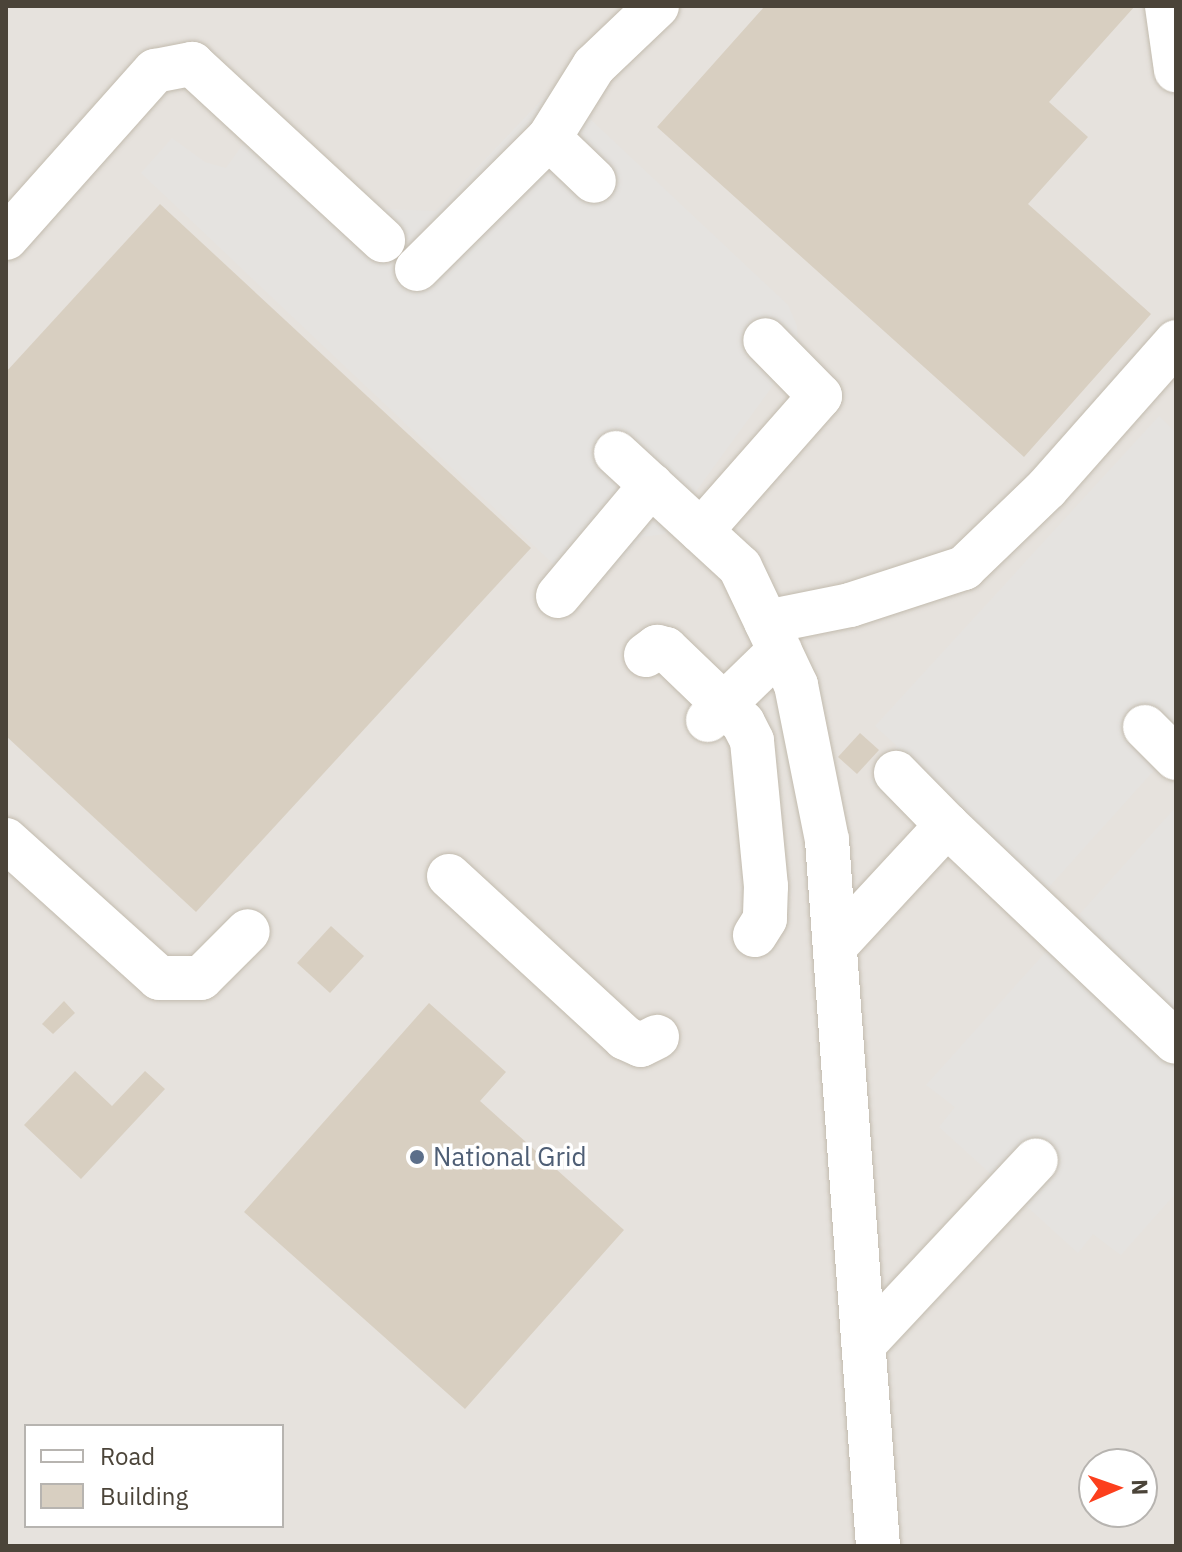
<!DOCTYPE html>
<html>
<head>
<meta charset="utf-8">
<style>
  body { margin:0 }
  #map { position:relative; width:1182px; height:1552px; overflow:hidden; background:#f6f3ec; font-family:"IBM Plex Sans",sans-serif }
  div>[style] { position:absolute }
  [style*='--x'] { left:calc(var(--x)*1px); top:calc(var(--y)*1px); width:calc(var(--w)*1px); rotate:calc(var(--a)*1deg) }
  .industrial>* { inset:0; background:#e6e2dd }
  .parking>* { inset:0; background:#e5e3e0 }
  .building>* { inset:0; background:#d8cfc1 }
  .roads { filter:drop-shadow(0 0 2px #c2bbae) drop-shadow(0 0 2px #c2bbae) }
  .minor>* { height:44px; margin:-22px; padding:0 22px; transform-origin:22px; border-radius:22px; background:#fff }
  .dots>* { width:22px; height:22px; translate:-50% -50%; box-sizing:border-box; border:4px solid #fff; border-radius:50% }
  span { translate:-50% -50%; white-space:nowrap; text-align:center; line-height:1.15; -webkit-text-stroke:7px #fff; paint-order:stroke }
  .service-label { font-size:26px; color:#4e5e75 }
  .left { translate:0 -50%; text-align:left }
  .frame { position:absolute; inset:0; border:8px solid #4b4439; pointer-events:none }
  .legend { position:absolute; left:24px; top:1424px; width:260px; height:104px; box-sizing:border-box; background:#fff; border:2px solid #b7b4b0; margin:0; padding:10px 14px; list-style:none; font-size:24px; color:#4b4439 }
  .legend li { display:flex; align-items:center; gap:16px; height:40px }
  .legend b { width:40px; border:2px solid #b7b4b0 }
  .north { position:absolute; left:1078px; top:1448px; width:80px; height:80px; box-sizing:border-box; background:#fff; border:2px solid #b7b4b0; border-radius:50%; rotate:88deg; font-size:22px; font-weight:700; line-height:32px; text-align:center; color:#4b4439 }
  .north::after { content:''; display:block; margin:auto; width:28px; height:36px; background:#fc3f1d; clip-path:polygon(50% 0,100% 100%,50% 72%,0 100%) }
</style>
</head>
<body>
<div id="map">
  <div class="industrial">
    <i style="clip-path:polygon(evenodd,6px 6px,1176px 6px,1176px 1546px,6px 1546px,6px 6px,26px 1426px,282px 1426px,282px 1526px,26px 1526px,26px 1426px,6px 6px,1094px 1464px,1142px 1464px,1142px 1512px,1094px 1512px,1094px 1464px)"></i>
  </div>
  <div class="parking">
    <i style="clip-path:polygon(555px 86px,788px 305px,797px 326px,798px 351px,665px 534px,643px 537px,587px 596px,141px 173px,172px 138px,205px 162px,226px 168px,266px 112px,385px 209px,436px 211px)"></i>
    <i style="clip-path:polygon(1159px 416px,1176px 433px,1176px 746px,1020px 919px,870px 782px,897px 746px,875px 726px)"></i>
    <i style="clip-path:polygon(1176px 807px,1176px 1193px,1121px 1255px,1093px 1234px,1078px 1253px,939px 1127px,955px 1107px,926px 1085px)"></i>
  </div>
  <div class="building">
    <i style="clip-path:polygon(765px 6px,1135px 6px,1049px 102px,1088px 137px,1028px 204px,1151px 314px,1024px 457px,657px 127px)"></i>
    <i style="clip-path:polygon(160px 204px,531px 548px,196px 912px,6px 736px,6px 372px)"></i>
    <i style="clip-path:polygon(860px 733px,879px 750px,857px 774px,838px 757px)"></i>
    <i style="clip-path:polygon(331px 926px,364px 956px,330px 993px,297px 963px)"></i>
    <i style="clip-path:polygon(64px 1001px,75px 1013px,53px 1034px,42px 1024px)"></i>
    <i style="clip-path:polygon(429px 1003px,506px 1072px,480px 1101px,624px 1230px,465px 1409px,244px 1212px)"></i>
    <i style="clip-path:polygon(75px 1071px,112px 1106px,145px 1071px,165px 1089px,81px 1179px,24px 1125px)"></i>
  </div>
  <div class="roads">
    <div class="minor">
      <i style="--x:1167;--y:6;--w:65;--a:82"></i>
      <i style="--x:549;--y:138;--w:85;--a:-58"></i>
      <i style="--x:594;--y:66;--w:87;--a:-43.6"></i>
      <i style="--x:6;--y:238;--w:224;--a:-48.3"></i>
      <i style="--x:155;--y:71;--w:38;--a:-11"></i>
      <i style="--x:192;--y:64;--w:260;--a:42.7"></i>
      <i style="--x:417;--y:269;--w:186;--a:-44.8"></i>
      <i style="--x:549;--y:138;--w:62;--a:43.7"></i>
      <i style="--x:616;--y:453;--w:168;--a:42.6"></i>
      <i style="--x:740;--y:567;--w:131;--a:64.6"></i>
      <i style="--x:796;--y:685;--w:158;--a:78.7"></i>
      <i style="--x:827;--y:840;--w:708;--a:85.87"></i>
      <i style="--x:701;--y:531;--w:180;--a:-48.6"></i>
      <i style="--x:820;--y:396;--w:78;--a:-134.5"></i>
      <i style="--x:558;--y:596;--w:145;--a:-50"></i>
      <i style="--x:766;--y:622;--w:86;--a:-11.4"></i>
      <i style="--x:850;--y:605;--w:120;--a:-18"></i>
      <i style="--x:964;--y:568;--w:115;--a:-43.9"></i>
      <i style="--x:1047;--y:488;--w:195;--a:-48.5"></i>
      <i style="--x:646;--y:655;--w:14;--a:-36"></i>
      <i style="--x:657;--y:647;--w:9;--a:13"></i>
      <i style="--x:666;--y:649;--w:107;--a:43.9"></i>
      <i style="--x:743;--y:723;--w:20;--a:63"></i>
      <i style="--x:752;--y:741;--w:146;--a:84.5"></i>
      <i style="--x:766;--y:886;--w:33;--a:92"></i>
      <i style="--x:765;--y:919;--w:19;--a:122"></i>
      <i style="--x:708;--y:720;--w:100;--a:-44.2"></i>
      <i style="--x:1145;--y:727;--w:44;--a:45"></i>
      <i style="--x:947;--y:825;--w:315;--a:43.5"></i>
      <i style="--x:6;--y:840;--w:206;--a:42"></i>
      <i style="--x:159;--y:978;--w:42;--a:0"></i>
      <i style="--x:201;--y:978;--w:66;--a:-45"></i>
      <i style="--x:449;--y:876;--w:239;--a:42.6"></i>
      <i style="--x:625;--y:1038;--w:17;--a:24"></i>
      <i style="--x:641;--y:1045;--w:18;--a:-27"></i>
      <i style="--x:835;--y:946;--w:165;--a:-47.2"></i>
      <i style="--x:947;--y:825;--w:73;--a:-134.4"></i>
      <i style="--x:865;--y:1343;--w:250;--a:-46.9"></i>
    </div>
  </div>
  <div class="dots">
    <i style="left:417px;top:1157px;background:#5c6f8a"></i>
  </div>
  <div class="service-label">
    <span class="left" style="left:433px;top:1157px">National Grid</span>
  </div>
  <div class="frame"></div>
  <ul class="legend">
  <li><b style="height:10px;background:#fff"></b>Road</li>
  <li><b style="height:22px;background:#d8cfc1"></b>Building</li>
  </ul>
  <div class="north">N</div>
</div>
</body>
</html>
